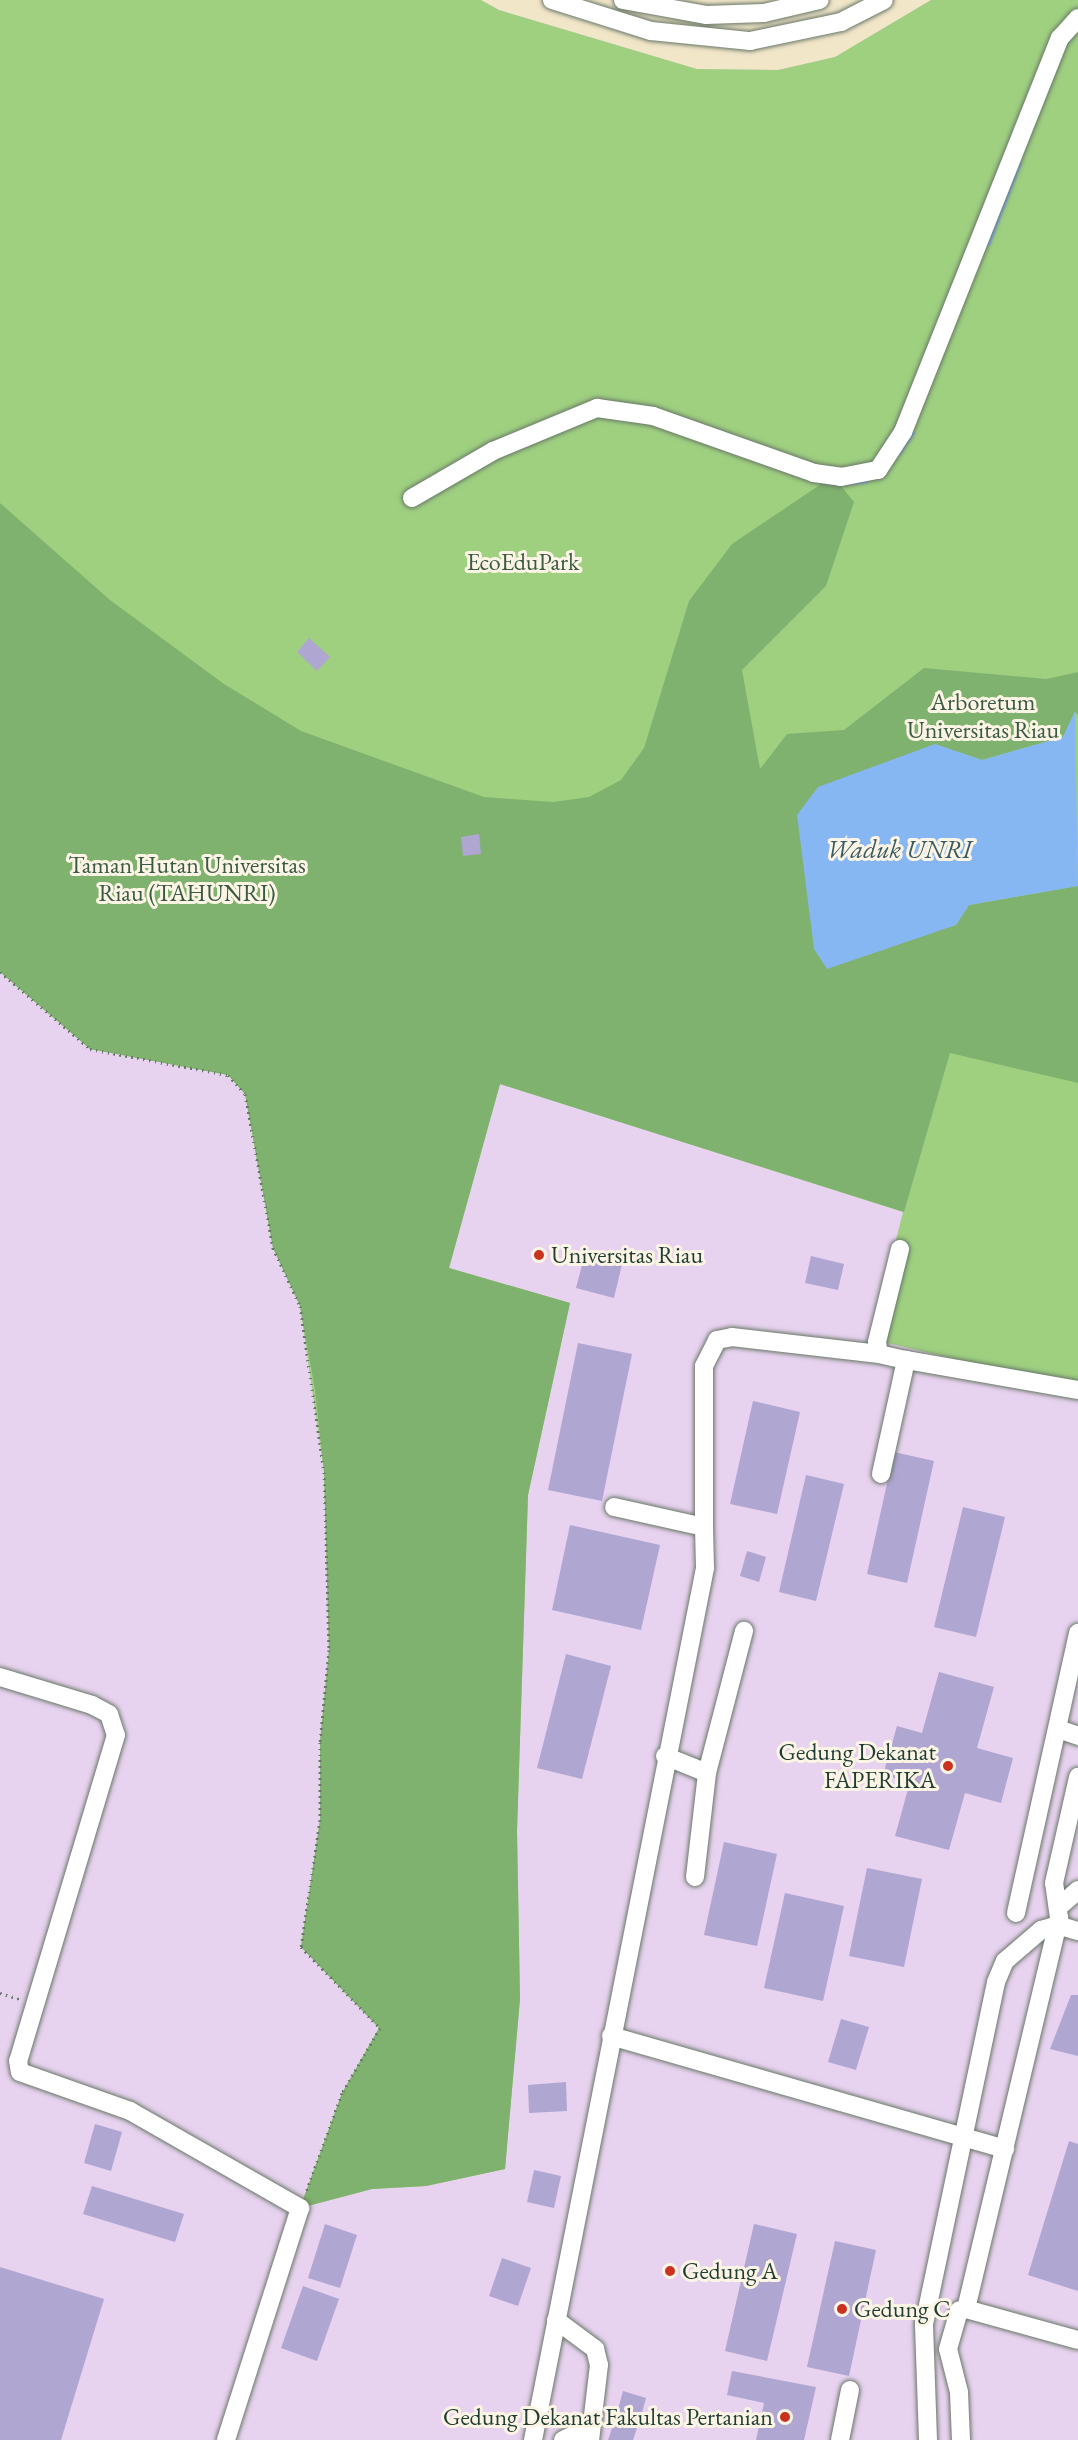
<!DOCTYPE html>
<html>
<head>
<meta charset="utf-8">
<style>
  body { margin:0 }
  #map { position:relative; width:1078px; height:2440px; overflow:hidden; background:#f2e6c9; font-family:"EB Garamond",serif }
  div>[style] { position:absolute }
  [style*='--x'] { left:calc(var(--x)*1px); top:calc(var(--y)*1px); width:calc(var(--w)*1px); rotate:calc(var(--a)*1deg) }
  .built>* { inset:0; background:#e7d2ef }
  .green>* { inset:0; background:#9fd080 }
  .forest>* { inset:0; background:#7fb26e }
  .water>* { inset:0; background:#87b7f2 }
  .stream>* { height:5px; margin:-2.5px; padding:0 2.5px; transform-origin:2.5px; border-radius:2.5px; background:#87b7f2 }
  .building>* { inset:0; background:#b0a6d2 }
  .path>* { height:3px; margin-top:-1.5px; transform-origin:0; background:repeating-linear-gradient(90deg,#697868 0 1.5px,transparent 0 6px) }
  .roads { filter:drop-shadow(0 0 2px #697868) drop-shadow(0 0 2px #697868) }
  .minor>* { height:18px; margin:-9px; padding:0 9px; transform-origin:9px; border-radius:9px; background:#fff }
  .dots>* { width:16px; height:16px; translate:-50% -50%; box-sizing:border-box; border:3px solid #fcf5e5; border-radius:50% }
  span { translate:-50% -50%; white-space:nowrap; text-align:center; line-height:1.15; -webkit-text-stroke:6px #fcf5e5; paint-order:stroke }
  .park-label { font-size:24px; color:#395a43 }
  .poi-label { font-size:24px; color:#1f3d34 }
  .left { translate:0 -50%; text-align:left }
  .right { translate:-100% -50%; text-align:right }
  .water-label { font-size:26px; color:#395c64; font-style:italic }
</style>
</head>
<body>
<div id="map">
  <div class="built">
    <i style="clip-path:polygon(0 0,481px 0,499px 10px,697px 69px,778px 70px,835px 57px,931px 0,1078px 0,1078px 2440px,0 2440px)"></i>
  </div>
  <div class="green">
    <i style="clip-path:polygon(0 0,481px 0,499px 10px,697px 69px,778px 70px,835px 57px,931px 0,1078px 0,1078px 1388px,871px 1339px,903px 1212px,500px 1084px,449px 1268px,570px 1303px,528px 1495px,517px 1831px,520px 1999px,505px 2169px,426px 2186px,372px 2189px,300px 2208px,342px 2093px,379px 2028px,301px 1947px,320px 1820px,320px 1742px,329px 1650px,324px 1472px,300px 1306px,273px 1248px,245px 1094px,228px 1075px,90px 1049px,0 972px)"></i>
  </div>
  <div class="forest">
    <i style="clip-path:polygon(833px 476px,854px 502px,826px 586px,742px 670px,760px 769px,787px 734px,844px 730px,924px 668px,1046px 679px,1078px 672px,1078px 715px,1075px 712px,1063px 737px,982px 760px,934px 744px,900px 940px,956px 925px,969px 905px,1078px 886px,1078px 1083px,950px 1053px,904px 1212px,500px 1084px,449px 1268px,570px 1303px,528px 1495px,517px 1831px,520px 1999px,505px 2169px,426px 2186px,372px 2189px,300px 2208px,342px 2093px,379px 2028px,301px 1947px,320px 1820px,320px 1742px,329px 1650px,324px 1472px,315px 1390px,300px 1306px,273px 1248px,245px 1094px,228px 1075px,90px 1049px,0 972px,0 503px,110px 600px,224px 684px,301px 731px,484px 797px,553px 802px,589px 797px,621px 780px,644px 748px,689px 601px,732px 544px)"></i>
  </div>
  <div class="water">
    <i style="clip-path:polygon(1075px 711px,1078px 886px,969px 905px,956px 925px,827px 969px,814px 949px,797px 815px,818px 787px,935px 744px,982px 760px,1063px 737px)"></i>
  </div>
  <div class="stream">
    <i style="--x:988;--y:243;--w:86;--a:-68.8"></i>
    <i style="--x:899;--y:452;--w:23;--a:-56"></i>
    <i style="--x:840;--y:483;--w:25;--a:-5"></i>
  </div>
  <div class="building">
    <i style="clip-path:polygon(309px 638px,330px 657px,317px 671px,297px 652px)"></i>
    <i style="clip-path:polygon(479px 834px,481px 854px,463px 856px,461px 837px)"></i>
    <i style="clip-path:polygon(586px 1250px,623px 1260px,614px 1298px,576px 1288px)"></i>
    <i style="clip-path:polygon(811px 1256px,844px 1264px,838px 1290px,805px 1283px)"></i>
    <i style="clip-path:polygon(578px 1343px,632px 1354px,602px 1501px,548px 1490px)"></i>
    <i style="clip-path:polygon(753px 1401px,800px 1412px,777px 1514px,730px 1504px)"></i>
    <i style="clip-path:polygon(894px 1452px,934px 1461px,907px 1583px,867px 1574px)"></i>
    <i style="clip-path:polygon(806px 1475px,844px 1484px,816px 1601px,779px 1592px)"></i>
    <i style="clip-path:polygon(963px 1507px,1005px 1517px,976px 1637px,934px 1627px)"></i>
    <i style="clip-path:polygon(570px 1525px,660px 1545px,641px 1630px,552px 1610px)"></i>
    <i style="clip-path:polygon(747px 1551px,766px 1557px,759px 1582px,740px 1576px)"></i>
    <i style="clip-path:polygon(566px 1654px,611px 1666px,582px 1779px,537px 1768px)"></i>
    <i style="clip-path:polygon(939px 1672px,994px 1687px,977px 1748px,1013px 1758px,1001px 1803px,965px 1793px,949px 1850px,895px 1836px,910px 1782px,883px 1775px,897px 1726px,922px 1733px)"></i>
    <i style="clip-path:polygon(724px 1842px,777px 1854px,757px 1946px,704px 1935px)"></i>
    <i style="clip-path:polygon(867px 1868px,922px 1879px,904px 1967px,849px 1956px)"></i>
    <i style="clip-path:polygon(785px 1893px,844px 1906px,823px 2001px,764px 1988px)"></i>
    <i style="clip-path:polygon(1071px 1995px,1078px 1995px,1078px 2056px,1050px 2049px)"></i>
    <i style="clip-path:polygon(841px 2019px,869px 2027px,856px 2070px,828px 2062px)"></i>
    <i style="clip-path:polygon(566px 2082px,567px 2111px,529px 2113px,528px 2085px)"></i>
    <i style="clip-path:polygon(95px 2124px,122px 2132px,111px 2171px,84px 2163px)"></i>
    <i style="clip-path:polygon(1069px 2141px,1078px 2144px,1078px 2291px,1028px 2275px)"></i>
    <i style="clip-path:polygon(534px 2170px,561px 2176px,554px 2208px,527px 2202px)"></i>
    <i style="clip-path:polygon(92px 2186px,184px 2214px,175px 2242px,83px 2214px)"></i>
    <i style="clip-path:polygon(325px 2224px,357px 2235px,340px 2288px,308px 2278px)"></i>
    <i style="clip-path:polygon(754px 2224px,797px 2234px,767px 2361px,725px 2351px)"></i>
    <i style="clip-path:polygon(835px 2241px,876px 2250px,849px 2376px,807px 2367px)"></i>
    <i style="clip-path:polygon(502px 2258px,531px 2268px,518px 2306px,489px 2296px)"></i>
    <i style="clip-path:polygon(0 2267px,104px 2299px,61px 2440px,0 2440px)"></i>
    <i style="clip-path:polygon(303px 2286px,339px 2299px,317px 2361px,281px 2348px)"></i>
    <i style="clip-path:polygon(732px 2371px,816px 2387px,804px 2440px,756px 2440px,764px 2403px,727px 2395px)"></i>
    <i style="clip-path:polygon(623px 2391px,646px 2398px,639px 2424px,616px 2417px)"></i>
    <i style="clip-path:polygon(614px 2422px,637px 2428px,633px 2440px,608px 2440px)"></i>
  </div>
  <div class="path">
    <i style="--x:0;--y:972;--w:118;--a:40.5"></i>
    <i style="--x:90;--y:1049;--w:140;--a:10.7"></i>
    <i style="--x:228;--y:1075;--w:25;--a:48"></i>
    <i style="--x:245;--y:1094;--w:157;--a:79.7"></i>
    <i style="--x:273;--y:1248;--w:64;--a:65"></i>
    <i style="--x:300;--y:1306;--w:168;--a:81.8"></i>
    <i style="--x:324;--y:1472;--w:178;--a:88.4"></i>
    <i style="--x:329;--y:1650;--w:92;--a:95.6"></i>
    <i style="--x:320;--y:1742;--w:78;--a:90"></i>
    <i style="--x:320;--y:1820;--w:128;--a:98.5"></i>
    <i style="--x:301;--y:1947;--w:113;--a:45.7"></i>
    <i style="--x:380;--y:2028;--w:75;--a:120.3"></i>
    <i style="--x:342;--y:2093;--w:105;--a:110"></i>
    <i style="--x:0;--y:1993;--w:21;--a:17"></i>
  </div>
  <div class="roads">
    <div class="minor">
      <i style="--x:552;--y:0;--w:104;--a:17.4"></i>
      <i style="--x:651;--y:31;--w:100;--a:5.8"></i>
      <i style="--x:750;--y:41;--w:93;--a:-11.8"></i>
      <i style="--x:841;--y:22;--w:48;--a:-27.1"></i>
      <i style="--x:623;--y:0;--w:84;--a:10.2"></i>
      <i style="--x:706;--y:15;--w:58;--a:-2"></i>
      <i style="--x:764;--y:13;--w:57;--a:-13.1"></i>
      <i style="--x:412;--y:498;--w:94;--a:-30.1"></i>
      <i style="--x:493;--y:451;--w:113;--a:-22.5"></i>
      <i style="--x:597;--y:408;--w:57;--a:8.1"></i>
      <i style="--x:653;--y:416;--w:171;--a:19.5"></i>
      <i style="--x:814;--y:473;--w:27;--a:8"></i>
      <i style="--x:841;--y:477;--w:38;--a:-11"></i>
      <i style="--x:878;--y:470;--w:45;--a:-56.7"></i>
      <i style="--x:903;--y:432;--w:424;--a:-68.3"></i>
      <i style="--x:1060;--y:38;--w:27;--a:-48"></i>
      <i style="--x:900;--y:1249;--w:96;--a:103.9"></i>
      <i style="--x:877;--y:1342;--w:12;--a:81"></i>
      <i style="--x:879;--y:1354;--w:28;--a:13"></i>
      <i style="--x:881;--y:1474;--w:117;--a:-77.6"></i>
      <i style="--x:906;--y:1360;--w:175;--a:9.9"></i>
      <i style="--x:704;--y:1527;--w:161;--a:-90"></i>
      <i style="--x:704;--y:1366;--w:29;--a:-63"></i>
      <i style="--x:717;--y:1340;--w:15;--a:-11"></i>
      <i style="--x:732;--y:1337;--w:148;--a:6.6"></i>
      <i style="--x:0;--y:1677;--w:96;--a:16.9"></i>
      <i style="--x:92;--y:1705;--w:19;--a:28"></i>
      <i style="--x:109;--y:1714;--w:22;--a:72"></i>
      <i style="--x:116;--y:1735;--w:340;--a:106.7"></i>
      <i style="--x:18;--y:2061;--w:11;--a:80"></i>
      <i style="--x:20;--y:2072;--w:117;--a:19.5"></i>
      <i style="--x:130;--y:2111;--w:196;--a:29.7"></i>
      <i style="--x:300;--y:2208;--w:244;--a:107.7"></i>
      <i style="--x:1061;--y:1730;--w:18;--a:19"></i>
      <i style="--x:665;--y:1756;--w:45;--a:22"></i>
      <i style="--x:695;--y:1877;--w:105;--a:-83.4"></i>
      <i style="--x:707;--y:1773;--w:147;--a:-75.4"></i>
      <i style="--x:1061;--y:1905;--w:23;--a:-41"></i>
      <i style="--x:1016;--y:1913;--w:287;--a:-77.5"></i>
      <i style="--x:611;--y:2036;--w:410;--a:16"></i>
      <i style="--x:966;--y:2309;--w:116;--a:15.5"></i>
      <i style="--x:556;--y:2320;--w:49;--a:36.6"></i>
      <i style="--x:595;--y:2349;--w:16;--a:76"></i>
      <i style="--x:599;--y:2365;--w:76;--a:96.8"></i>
      <i style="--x:533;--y:2440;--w:889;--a:-78.84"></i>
      <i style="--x:705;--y:1568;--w:41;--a:-91.4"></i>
      <i style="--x:704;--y:1527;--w:92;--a:-167.5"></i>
      <i style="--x:563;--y:2440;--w:30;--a:-26"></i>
      <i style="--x:840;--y:2440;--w:51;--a:-78.7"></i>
      <i style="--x:928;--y:2440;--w:116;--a:-92"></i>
      <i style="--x:924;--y:2324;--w:349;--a:-78.1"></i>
      <i style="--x:996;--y:1982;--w:23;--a:-67"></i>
      <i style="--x:1005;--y:1961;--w:48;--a:-40.7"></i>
      <i style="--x:1041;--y:1930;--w:17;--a:-17"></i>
      <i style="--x:1057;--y:1925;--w:22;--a:16"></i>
      <i style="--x:961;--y:2440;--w:48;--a:-92.4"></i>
      <i style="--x:959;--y:2392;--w:44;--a:-104.3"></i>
      <i style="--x:948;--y:2349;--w:40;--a:-74"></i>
      <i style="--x:959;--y:2311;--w:7;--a:-16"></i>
      <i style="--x:966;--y:2309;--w:402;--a:-76.6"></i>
      <i style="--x:1059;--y:1918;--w:35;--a:-98"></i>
      <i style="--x:1054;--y:1883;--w:109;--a:-77.2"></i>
    </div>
  </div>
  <div class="dots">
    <i style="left:539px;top:1255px;background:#c8321e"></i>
    <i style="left:948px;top:1766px;background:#c8321e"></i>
    <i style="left:670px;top:2271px;background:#c8321e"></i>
    <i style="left:842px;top:2309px;background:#c8321e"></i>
    <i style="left:785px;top:2417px;background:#c8321e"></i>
  </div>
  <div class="park-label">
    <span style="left:523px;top:562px">EcoEduPark</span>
    <span style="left:983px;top:716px">Arboretum<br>Universitas Riau</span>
    <span style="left:187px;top:879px">Taman Hutan Universitas<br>Riau (TAHUNRI)</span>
  </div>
  <div class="poi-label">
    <span class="left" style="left:551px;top:1255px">Universitas Riau</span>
    <span class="right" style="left:936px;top:1766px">Gedung Dekanat<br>FAPERIKA</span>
    <span class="left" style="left:682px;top:2271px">Gedung A</span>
    <span class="left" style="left:854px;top:2309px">Gedung C</span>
    <span class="right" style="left:773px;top:2417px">Gedung Dekanat Fakultas Pertanian</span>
  </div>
  <div class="water-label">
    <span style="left:899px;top:850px">Waduk UNRI</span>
  </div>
</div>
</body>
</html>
